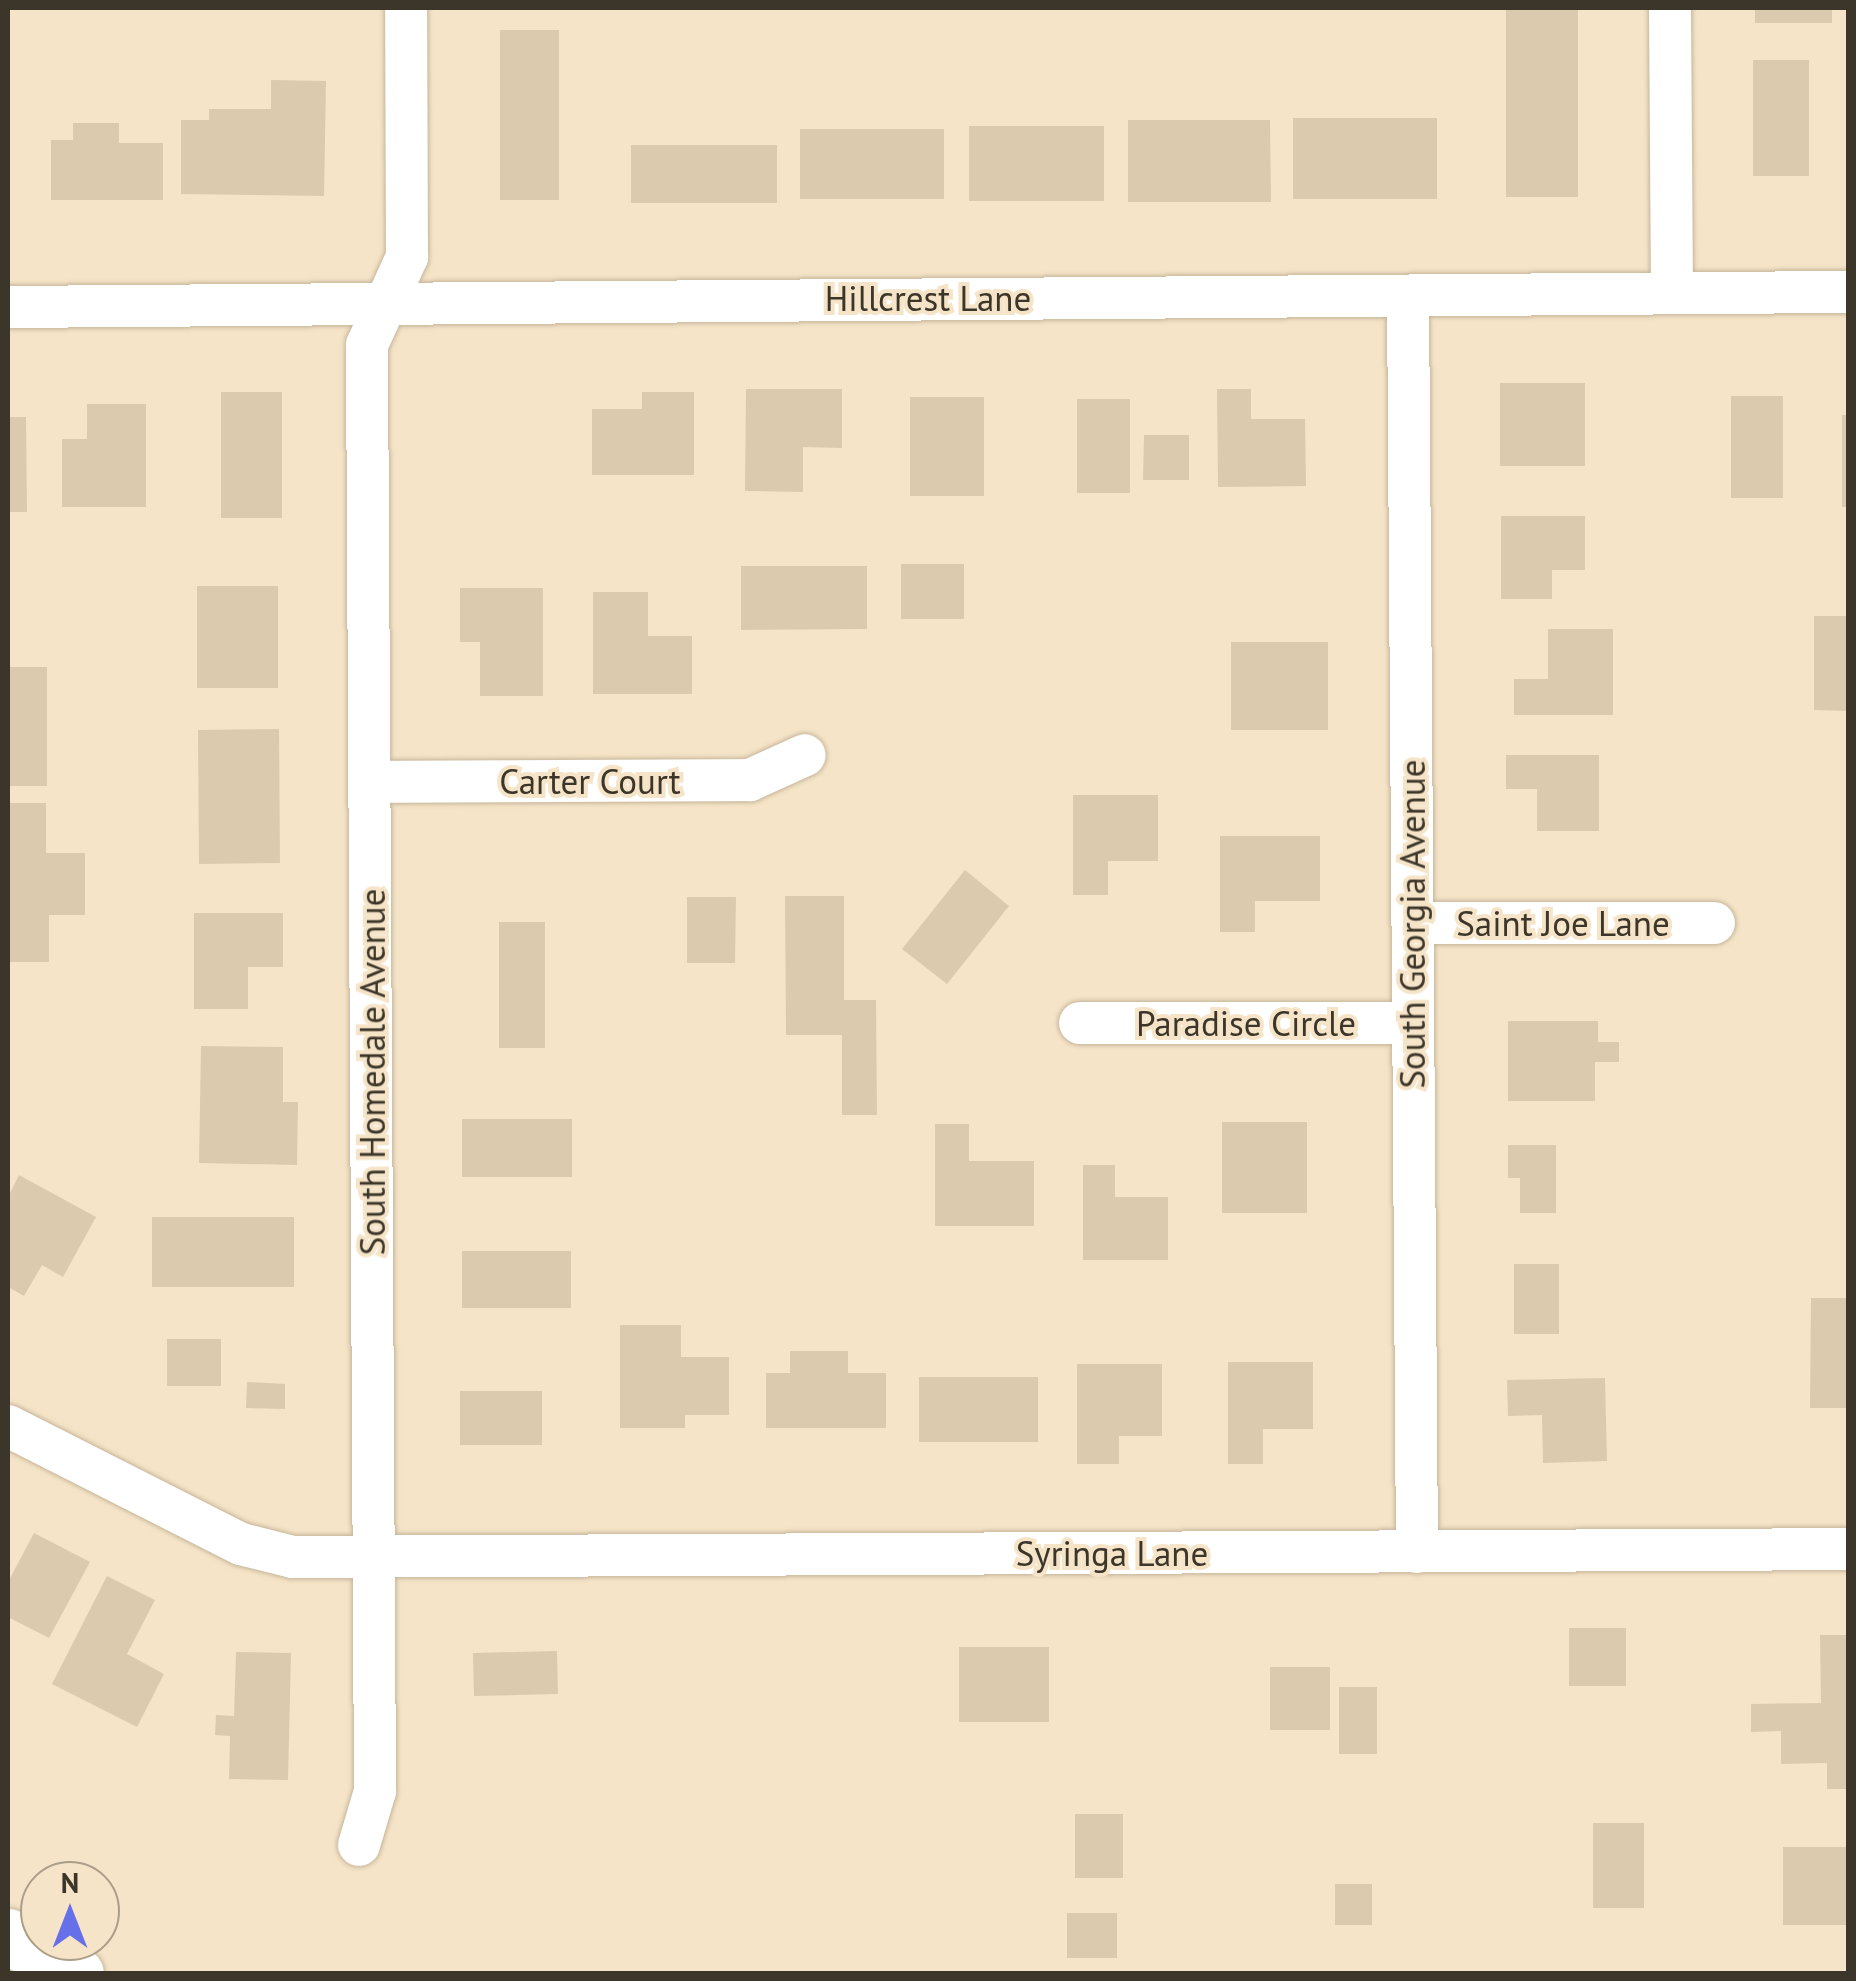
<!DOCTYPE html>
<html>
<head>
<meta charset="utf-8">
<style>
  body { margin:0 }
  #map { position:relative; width:1856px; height:1981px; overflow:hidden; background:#f5e4c7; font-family:"PT Sans",sans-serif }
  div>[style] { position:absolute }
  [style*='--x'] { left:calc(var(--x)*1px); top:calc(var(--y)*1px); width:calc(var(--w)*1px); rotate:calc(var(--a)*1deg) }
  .building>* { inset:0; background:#dccaaf }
  .roads { filter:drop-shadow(0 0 2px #c6b59a) drop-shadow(0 0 2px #c6b59a) }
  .minor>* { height:42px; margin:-21px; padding:0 21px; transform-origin:21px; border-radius:21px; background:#fff }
  .highway>* { height:55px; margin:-27.5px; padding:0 27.5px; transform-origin:27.5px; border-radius:27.5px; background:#fff }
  span { translate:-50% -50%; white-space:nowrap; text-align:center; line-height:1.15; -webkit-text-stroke:8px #f5e4c7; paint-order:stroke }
  .street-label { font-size:35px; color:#3c352a }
  .frame { position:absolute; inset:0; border:10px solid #3c352a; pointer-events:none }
  .north { position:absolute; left:20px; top:1861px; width:100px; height:100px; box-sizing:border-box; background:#f5e4c7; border:2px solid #ab9e88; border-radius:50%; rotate:0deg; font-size:28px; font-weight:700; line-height:40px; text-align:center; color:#3c352a }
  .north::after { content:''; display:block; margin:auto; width:35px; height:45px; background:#6670e9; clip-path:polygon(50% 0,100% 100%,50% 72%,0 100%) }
</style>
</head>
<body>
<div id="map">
  <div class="building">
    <i style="clip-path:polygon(1506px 8px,1578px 8px,1578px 197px,1506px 197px)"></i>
    <i style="clip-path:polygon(1755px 8px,1832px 8px,1832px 23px,1755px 23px)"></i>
    <i style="clip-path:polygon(500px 30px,559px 30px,559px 200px,500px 200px)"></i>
    <i style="clip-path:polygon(1753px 60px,1809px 60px,1809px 176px,1753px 176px)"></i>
    <i style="clip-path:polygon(271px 80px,326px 81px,324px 196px,181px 194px,181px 120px,209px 120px,209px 109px,271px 109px)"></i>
    <i style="clip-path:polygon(1293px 118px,1437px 118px,1437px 199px,1293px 199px)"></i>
    <i style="clip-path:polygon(1128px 120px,1270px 120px,1271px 202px,1128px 202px)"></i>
    <i style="clip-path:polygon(73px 123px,119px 123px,119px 143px,163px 143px,163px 200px,51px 200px,51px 140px,73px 140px)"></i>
    <i style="clip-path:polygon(969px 126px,1104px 126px,1104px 201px,969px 201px)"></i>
    <i style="clip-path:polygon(800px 129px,944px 129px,944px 199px,800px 199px)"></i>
    <i style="clip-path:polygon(631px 145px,777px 145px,777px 203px,631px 203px)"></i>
    <i style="clip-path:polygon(1500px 383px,1585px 383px,1585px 466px,1500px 466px)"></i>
    <i style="clip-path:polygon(746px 389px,842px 389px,842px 448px,803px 447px,803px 492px,745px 491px)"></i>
    <i style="clip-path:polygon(1217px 389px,1251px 389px,1251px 419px,1305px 419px,1306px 486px,1218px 487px)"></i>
    <i style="clip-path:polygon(221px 392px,282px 392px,282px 518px,221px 518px)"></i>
    <i style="clip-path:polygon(642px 392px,694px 392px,694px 475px,592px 475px,592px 409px,642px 409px)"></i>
    <i style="clip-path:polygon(1731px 396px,1783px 396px,1783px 498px,1731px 498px)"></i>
    <i style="clip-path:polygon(910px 397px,984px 397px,984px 496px,910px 496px)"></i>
    <i style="clip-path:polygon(1077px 399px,1130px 399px,1130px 493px,1077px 493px)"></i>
    <i style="clip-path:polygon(87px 404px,146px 404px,146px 507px,62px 507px,62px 439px,87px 439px)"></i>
    <i style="clip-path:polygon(1842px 415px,1848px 415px,1848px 507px,1842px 507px)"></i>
    <i style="clip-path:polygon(8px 417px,26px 417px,27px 512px,8px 512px)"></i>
    <i style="clip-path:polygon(1144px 435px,1189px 435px,1189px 480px,1143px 480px)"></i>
    <i style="clip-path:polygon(1501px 516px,1585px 516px,1585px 570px,1552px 570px,1552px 599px,1501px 599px)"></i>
    <i style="clip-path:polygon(901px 564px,964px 564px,964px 619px,901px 619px)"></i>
    <i style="clip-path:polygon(741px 566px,867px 566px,867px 629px,741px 630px)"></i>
    <i style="clip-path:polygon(197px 586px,278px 586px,278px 688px,197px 688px)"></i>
    <i style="clip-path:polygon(460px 588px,543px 588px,543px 696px,480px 696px,480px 642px,460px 642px)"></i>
    <i style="clip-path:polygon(593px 592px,648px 592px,648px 636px,692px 636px,692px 694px,593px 694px)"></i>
    <i style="clip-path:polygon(1814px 616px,1848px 616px,1848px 711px,1814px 710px)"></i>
    <i style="clip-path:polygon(1548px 629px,1613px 629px,1613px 715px,1514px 715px,1514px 679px,1548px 679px)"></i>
    <i style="clip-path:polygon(1231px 642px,1328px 642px,1328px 730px,1231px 730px)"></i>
    <i style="clip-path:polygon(8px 667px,47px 667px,47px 786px,8px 786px)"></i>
    <i style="clip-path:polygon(279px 729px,280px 863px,199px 864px,198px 730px)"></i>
    <i style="clip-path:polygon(1506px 755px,1599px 755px,1599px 831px,1537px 831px,1537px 789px,1506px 789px)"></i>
    <i style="clip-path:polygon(1073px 795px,1158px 795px,1158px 861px,1108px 861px,1108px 895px,1073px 895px)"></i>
    <i style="clip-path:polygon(8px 803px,46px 803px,46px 853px,85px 853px,85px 915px,49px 915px,49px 962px,8px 962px)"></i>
    <i style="clip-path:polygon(1220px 836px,1320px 836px,1320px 901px,1255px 901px,1255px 932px,1220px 932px)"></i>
    <i style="clip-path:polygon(965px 870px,1009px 906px,947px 984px,902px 949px)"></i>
    <i style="clip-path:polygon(785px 896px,844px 896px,844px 1000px,876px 1000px,877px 1115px,842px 1115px,842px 1035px,786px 1035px)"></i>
    <i style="clip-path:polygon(687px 897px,736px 897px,735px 963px,687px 963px)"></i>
    <i style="clip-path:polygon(194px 913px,283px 913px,283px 967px,248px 967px,248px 1009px,194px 1009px)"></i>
    <i style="clip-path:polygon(499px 922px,545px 922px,545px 1048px,499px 1048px)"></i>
    <i style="clip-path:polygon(1508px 1021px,1598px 1021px,1598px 1042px,1619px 1042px,1619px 1062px,1595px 1062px,1595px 1101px,1508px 1101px)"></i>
    <i style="clip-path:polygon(201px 1046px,283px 1047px,283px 1102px,298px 1102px,297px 1165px,199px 1163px)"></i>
    <i style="clip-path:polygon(462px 1119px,572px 1119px,572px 1177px,462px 1177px)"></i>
    <i style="clip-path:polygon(1222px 1122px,1307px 1122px,1307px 1213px,1222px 1213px)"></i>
    <i style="clip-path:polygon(935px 1124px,969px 1124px,969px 1161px,1034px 1161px,1034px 1226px,935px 1226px)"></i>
    <i style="clip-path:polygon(1508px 1145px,1556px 1145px,1556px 1213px,1520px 1213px,1520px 1178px,1508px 1178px)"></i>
    <i style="clip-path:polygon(1083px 1165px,1115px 1165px,1115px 1197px,1168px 1197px,1168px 1260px,1083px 1260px)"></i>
    <i style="clip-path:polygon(19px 1175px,96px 1217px,63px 1277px,42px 1265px,24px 1296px,8px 1287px,8px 1197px)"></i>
    <i style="clip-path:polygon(152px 1217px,294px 1217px,294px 1287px,152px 1287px)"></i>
    <i style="clip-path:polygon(462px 1251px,571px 1251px,571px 1308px,462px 1308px)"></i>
    <i style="clip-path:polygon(1514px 1264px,1559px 1264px,1559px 1334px,1514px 1334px)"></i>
    <i style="clip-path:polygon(1811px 1298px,1848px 1298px,1848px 1408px,1810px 1408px)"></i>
    <i style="clip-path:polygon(620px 1325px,681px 1325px,681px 1357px,729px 1357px,729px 1415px,685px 1415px,685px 1428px,620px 1428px)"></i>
    <i style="clip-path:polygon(167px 1339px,221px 1339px,221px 1386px,167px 1386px)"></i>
    <i style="clip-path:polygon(790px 1351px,848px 1351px,848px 1373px,886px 1373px,886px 1428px,766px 1428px,766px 1373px,790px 1373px)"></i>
    <i style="clip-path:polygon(1228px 1362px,1313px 1362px,1313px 1429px,1263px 1429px,1263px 1464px,1228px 1464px)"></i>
    <i style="clip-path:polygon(1077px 1364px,1162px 1364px,1162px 1436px,1119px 1436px,1119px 1464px,1077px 1464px)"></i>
    <i style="clip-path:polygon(919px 1377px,1038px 1377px,1038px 1442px,919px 1442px)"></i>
    <i style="clip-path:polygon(1605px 1378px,1607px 1461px,1543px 1463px,1542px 1415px,1508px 1416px,1507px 1380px)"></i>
    <i style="clip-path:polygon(247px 1382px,285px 1384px,285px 1409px,246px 1408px)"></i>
    <i style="clip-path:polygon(460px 1391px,542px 1391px,542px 1445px,460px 1445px)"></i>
    <i style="clip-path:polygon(34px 1533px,90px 1562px,49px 1638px,8px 1617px,8px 1582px)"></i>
    <i style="clip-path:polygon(107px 1576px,155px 1600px,127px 1654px,164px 1674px,137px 1727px,52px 1684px)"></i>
    <i style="clip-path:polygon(1569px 1628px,1626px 1628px,1626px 1686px,1569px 1686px)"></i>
    <i style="clip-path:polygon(1820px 1635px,1848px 1635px,1848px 1789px,1827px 1789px,1827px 1763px,1781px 1764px,1781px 1731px,1751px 1732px,1751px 1704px,1821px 1703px)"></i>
    <i style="clip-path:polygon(959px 1647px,1049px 1647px,1049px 1722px,959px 1722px)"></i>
    <i style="clip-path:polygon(557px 1651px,558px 1694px,474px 1696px,473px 1653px)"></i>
    <i style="clip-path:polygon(236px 1652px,291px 1653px,288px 1780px,229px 1779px,230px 1736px,215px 1735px,216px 1715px,234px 1716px)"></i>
    <i style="clip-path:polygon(1270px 1667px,1330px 1667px,1330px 1730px,1270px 1730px)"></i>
    <i style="clip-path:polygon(1339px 1687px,1377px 1687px,1377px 1754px,1339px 1754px)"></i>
    <i style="clip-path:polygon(1075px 1814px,1123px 1814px,1123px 1878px,1075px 1878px)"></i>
    <i style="clip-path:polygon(1593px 1823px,1644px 1823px,1644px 1908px,1593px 1908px)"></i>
    <i style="clip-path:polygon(1783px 1847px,1848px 1847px,1848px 1925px,1783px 1925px)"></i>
    <i style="clip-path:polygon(1335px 1884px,1372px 1884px,1372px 1925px,1335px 1925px)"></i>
    <i style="clip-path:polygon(1067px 1913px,1117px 1913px,1117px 1958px,1067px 1958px)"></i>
  </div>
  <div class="roads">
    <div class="minor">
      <i style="--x:1670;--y:8;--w:285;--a:89.6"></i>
      <i style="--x:1408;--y:296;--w:1256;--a:89.59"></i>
      <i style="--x:8;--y:307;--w:1840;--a:-0.47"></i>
      <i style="--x:369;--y:782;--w:381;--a:-0.3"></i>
      <i style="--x:750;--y:780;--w:60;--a:-24.4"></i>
      <i style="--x:1413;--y:923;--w:301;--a:0"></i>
      <i style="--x:1080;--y:1023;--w:333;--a:0"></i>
      <i style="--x:8;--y:1426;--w:261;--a:26.9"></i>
      <i style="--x:241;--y:1544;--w:54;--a:14"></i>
      <i style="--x:293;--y:1557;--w:1555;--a:-0.29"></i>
      <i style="--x:359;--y:1845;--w:56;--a:-73.5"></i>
      <i style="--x:375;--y:1791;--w:1446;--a:-90.32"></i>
      <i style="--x:367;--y:345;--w:97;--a:-65.6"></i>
      <i style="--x:407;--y:257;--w:249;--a:-90.2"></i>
    </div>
    <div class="highway">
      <i style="--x:8;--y:1936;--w:78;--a:29.2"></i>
    </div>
  </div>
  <div class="street-label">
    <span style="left:928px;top:298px">Hillcrest Lane</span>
    <span style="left:590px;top:781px">Carter Court</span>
    <span style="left:1563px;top:923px">Saint Joe Lane</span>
    <span style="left:1412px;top:924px;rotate:-90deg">South Georgia Avenue</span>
    <span style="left:1246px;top:1023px">Paradise Circle</span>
    <span style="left:372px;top:1072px;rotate:-90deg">South Homedale Avenue</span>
    <span style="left:1112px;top:1553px">Syringa Lane</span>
  </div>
  <div class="frame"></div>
  <div class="north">N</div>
</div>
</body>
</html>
